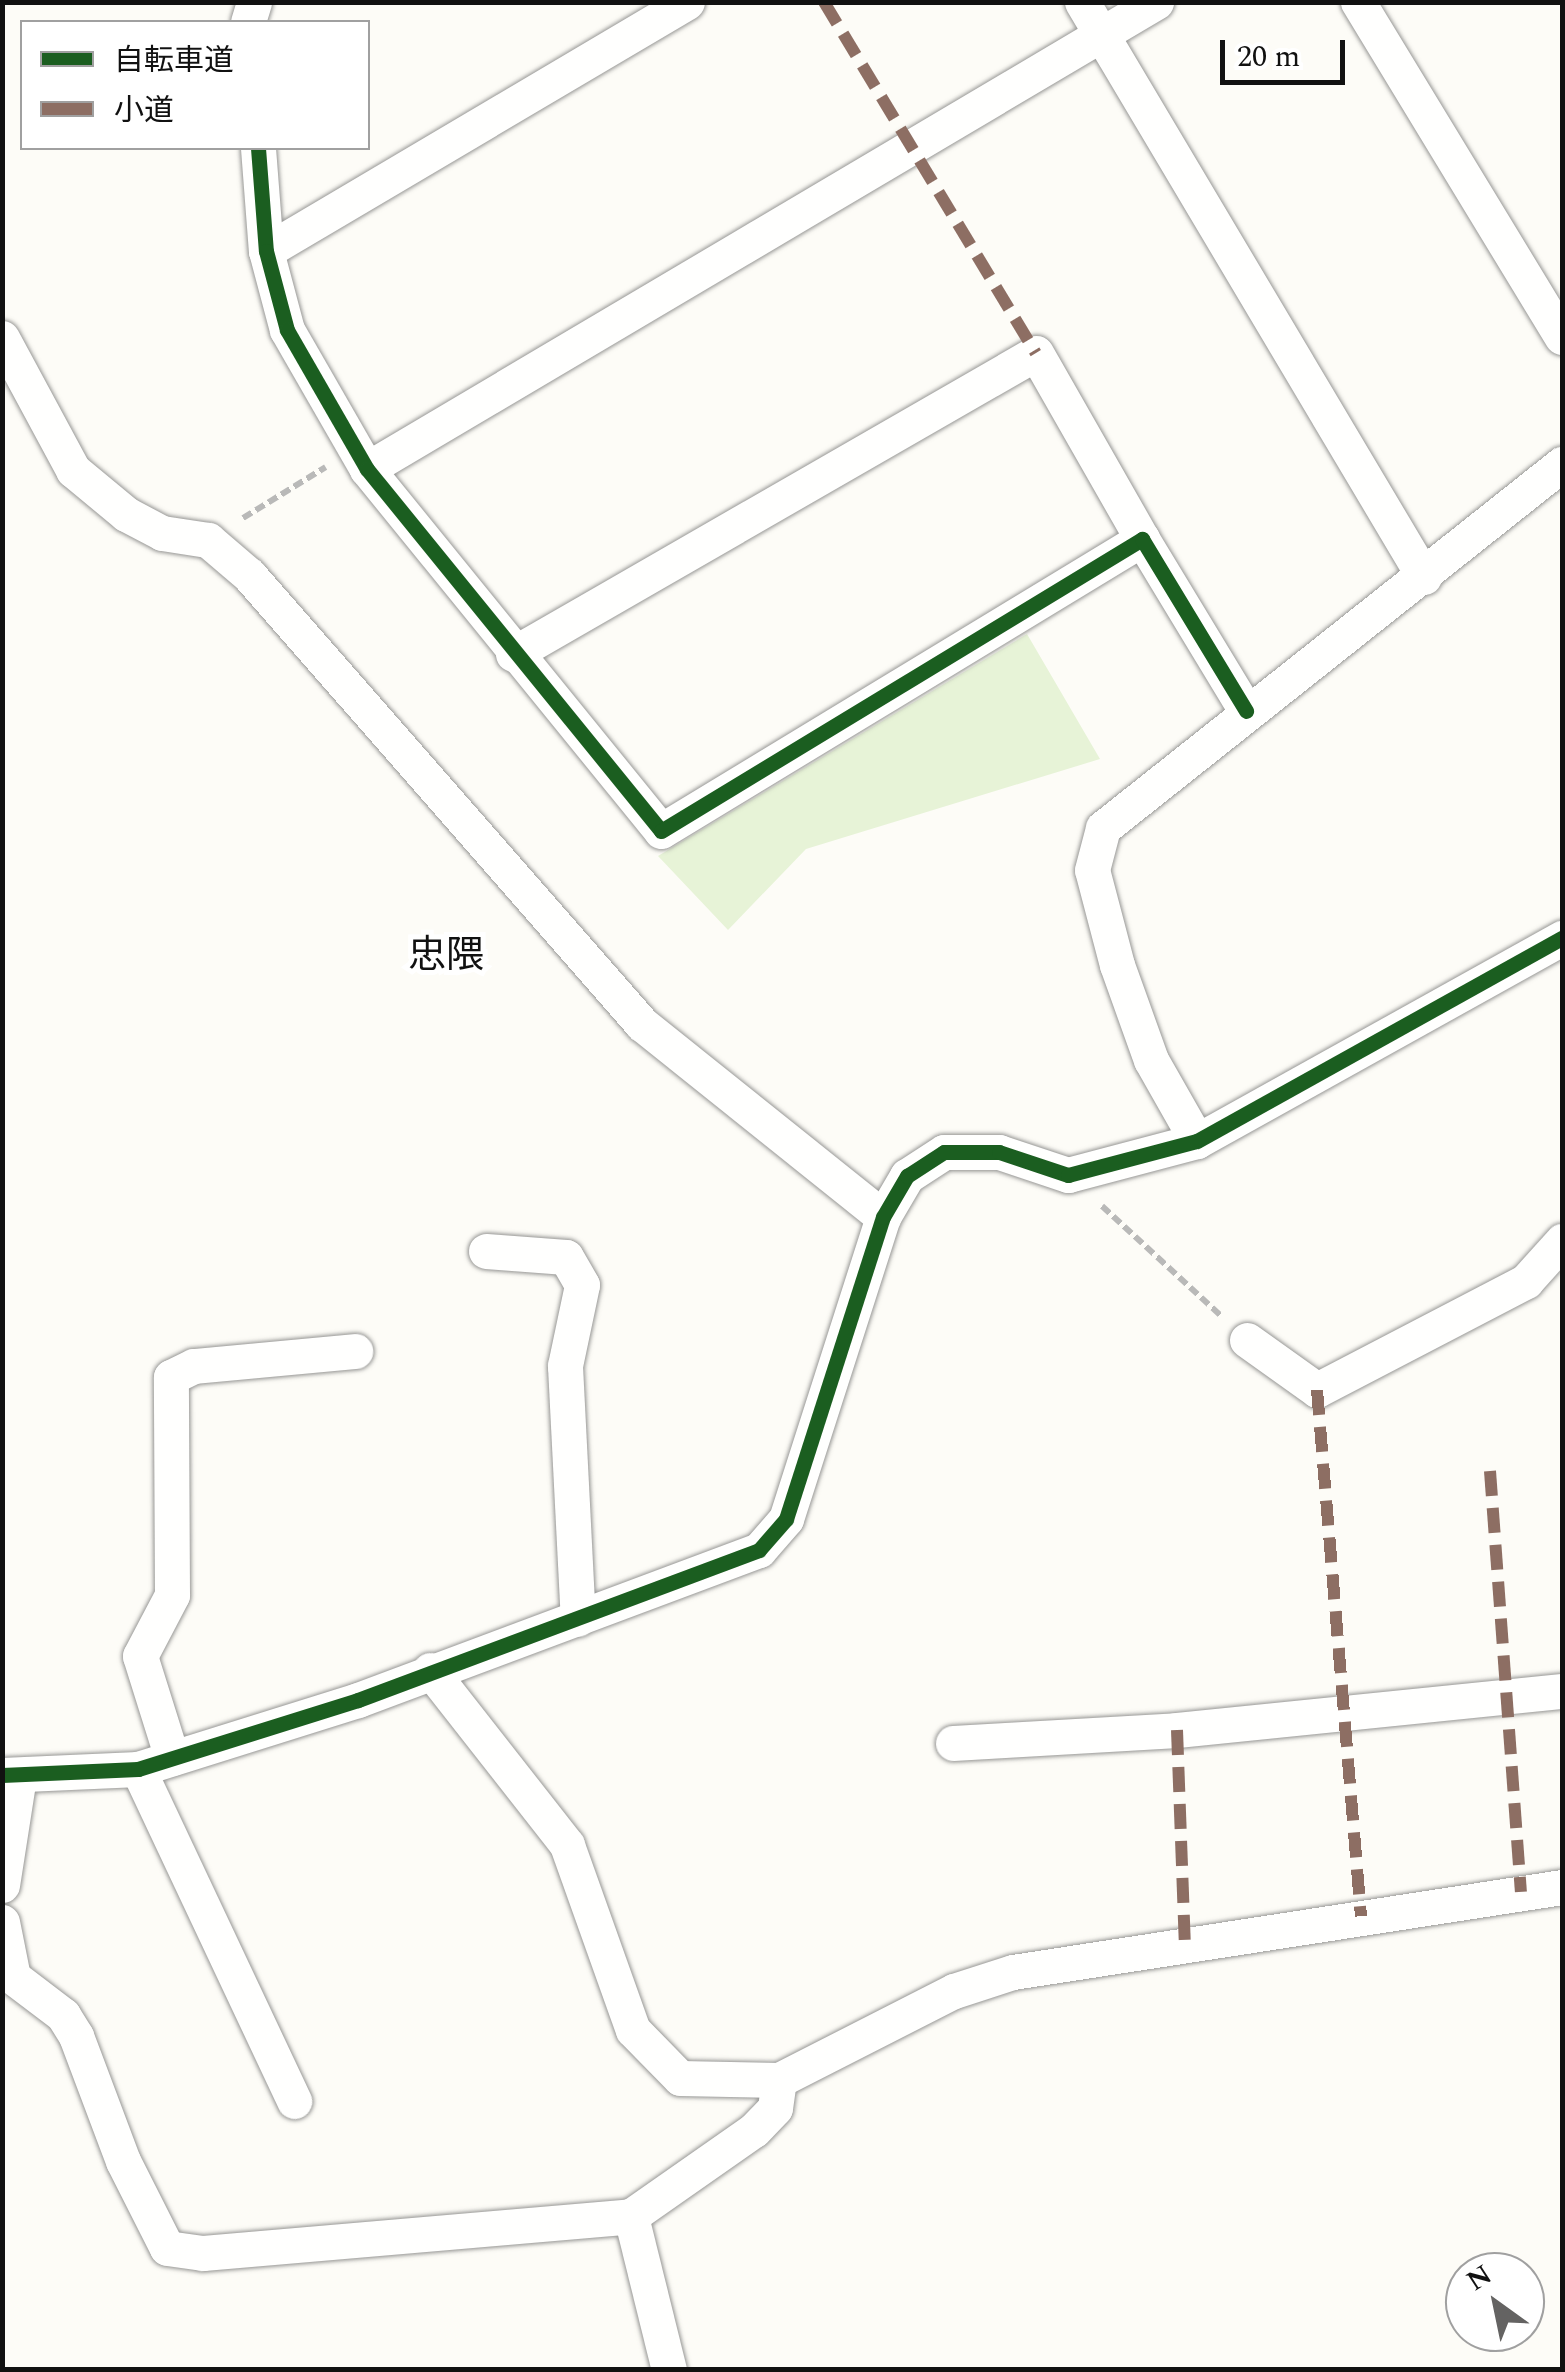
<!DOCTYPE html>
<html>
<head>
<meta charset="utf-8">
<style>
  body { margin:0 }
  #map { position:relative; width:1565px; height:2372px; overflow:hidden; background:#fdfcf7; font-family:Spectral,"Noto Sans JP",serif }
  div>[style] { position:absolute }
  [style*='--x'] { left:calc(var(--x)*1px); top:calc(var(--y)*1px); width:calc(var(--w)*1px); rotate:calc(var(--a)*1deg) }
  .green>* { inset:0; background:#e7f3d7 }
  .path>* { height:6px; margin-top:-3px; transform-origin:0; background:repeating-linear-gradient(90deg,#b9b9b8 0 10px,transparent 0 15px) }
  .roads { filter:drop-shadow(0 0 2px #979795) drop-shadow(0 0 2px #979795) }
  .street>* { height:35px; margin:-17.5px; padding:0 17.5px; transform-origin:17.5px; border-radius:17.5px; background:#fffffe }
  .quiet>* { height:12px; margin-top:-6px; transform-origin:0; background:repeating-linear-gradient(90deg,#8d6e63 0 25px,transparent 0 37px) }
  .cycleway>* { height:15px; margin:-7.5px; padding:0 7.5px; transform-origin:7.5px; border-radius:7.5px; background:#1b5e20 }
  span { translate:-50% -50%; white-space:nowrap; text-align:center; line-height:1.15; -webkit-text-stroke:10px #fff; paint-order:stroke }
  .quarter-label { font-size:38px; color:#111 }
  .frame { position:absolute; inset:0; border:5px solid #111; pointer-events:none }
  .legend { position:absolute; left:20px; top:20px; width:350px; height:130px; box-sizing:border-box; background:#fff; border:2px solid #a0a0a0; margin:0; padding:12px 18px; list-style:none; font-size:30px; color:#111 }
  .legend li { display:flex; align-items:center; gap:20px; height:50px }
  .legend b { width:50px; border:2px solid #a0a0a0 }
  .north { position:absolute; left:1445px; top:2252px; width:100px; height:100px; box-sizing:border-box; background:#fff; border:2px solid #a0a0a0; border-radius:50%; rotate:327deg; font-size:28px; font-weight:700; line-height:40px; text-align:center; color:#111 }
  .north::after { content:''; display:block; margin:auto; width:35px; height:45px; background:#646362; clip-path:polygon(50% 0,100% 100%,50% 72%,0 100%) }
  .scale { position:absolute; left:1220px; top:40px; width:125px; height:45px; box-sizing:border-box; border:5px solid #111; border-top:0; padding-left:12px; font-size:30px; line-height:35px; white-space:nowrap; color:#111; -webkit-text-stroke:8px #fff; paint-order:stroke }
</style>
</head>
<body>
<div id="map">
  <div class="green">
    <i style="clip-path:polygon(1027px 634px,1100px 759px,806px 849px,728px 930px,658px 856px)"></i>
  </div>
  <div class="path">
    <i style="--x:243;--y:518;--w:97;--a:-31.6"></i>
    <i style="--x:1102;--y:1206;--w:162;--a:42.7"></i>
  </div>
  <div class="roads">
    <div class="street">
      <i style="--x:1082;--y:2;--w:669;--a:59.26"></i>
      <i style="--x:1358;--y:2;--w:392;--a:58.7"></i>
      <i style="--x:248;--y:22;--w:21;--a:-73"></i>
      <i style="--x:258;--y:148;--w:103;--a:85.6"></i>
      <i style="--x:266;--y:251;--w:82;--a:75.1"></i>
      <i style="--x:287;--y:330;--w:160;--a:60.1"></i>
      <i style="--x:367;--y:469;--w:466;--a:50.9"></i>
      <i style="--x:661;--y:831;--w:563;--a:-31.26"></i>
      <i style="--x:1142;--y:539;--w:201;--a:58.8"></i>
      <i style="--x:266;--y:251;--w:489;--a:-30.6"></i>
      <i style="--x:2;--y:338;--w:150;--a:61.7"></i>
      <i style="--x:73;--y:470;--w:69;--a:39.7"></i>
      <i style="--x:126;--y:514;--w:41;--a:27.8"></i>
      <i style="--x:162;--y:533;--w:47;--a:8.7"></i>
      <i style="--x:208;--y:540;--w:54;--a:40.5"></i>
      <i style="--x:249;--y:575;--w:597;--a:48.81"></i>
      <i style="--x:642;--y:1024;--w:309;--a:38.7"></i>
      <i style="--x:367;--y:469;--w:917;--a:-30.62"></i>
      <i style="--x:513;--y:654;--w:603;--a:-29.92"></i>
      <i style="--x:1036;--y:353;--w:214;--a:60.3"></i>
      <i style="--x:1197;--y:1141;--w:93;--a:-119.6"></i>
      <i style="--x:1151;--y:1060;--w:101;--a:-109.7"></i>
      <i style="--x:1117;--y:965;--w:98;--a:-104.7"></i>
      <i style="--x:1092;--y:870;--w:43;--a:-75.3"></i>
      <i style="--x:1103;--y:828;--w:586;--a:-38.42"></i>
      <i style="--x:486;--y:1251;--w:80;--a:4.3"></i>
      <i style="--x:566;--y:1257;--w:32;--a:60"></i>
      <i style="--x:582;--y:1285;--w:83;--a:101.9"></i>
      <i style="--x:565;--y:1366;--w:253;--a:87.1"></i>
      <i style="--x:1247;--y:1340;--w:86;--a:35.5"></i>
      <i style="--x:1317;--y:1390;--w:236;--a:-27.5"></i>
      <i style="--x:1526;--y:1281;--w:54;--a:-48"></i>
      <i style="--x:430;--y:1670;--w:222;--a:51.9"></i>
      <i style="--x:567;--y:1845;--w:196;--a:70.4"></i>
      <i style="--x:633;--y:2030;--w:67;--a:45.6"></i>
      <i style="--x:680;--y:2078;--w:99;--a:1.2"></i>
      <i style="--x:779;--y:2080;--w:196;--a:-27"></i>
      <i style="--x:954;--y:1991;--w:62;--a:-17.9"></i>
      <i style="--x:1013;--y:1972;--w:556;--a:-8.8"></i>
      <i style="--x:953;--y:1743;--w:224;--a:-3.3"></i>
      <i style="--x:1177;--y:1730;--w:387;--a:-5.8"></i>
      <i style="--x:172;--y:1758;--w:107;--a:-107.4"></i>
      <i style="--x:140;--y:1656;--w:69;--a:-62.3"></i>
      <i style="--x:172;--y:1595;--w:218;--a:-90.3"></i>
      <i style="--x:171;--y:1377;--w:25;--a:-26"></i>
      <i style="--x:194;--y:1366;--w:162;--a:-5.3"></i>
      <i style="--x:138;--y:1769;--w:367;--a:64.8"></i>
      <i style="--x:2;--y:1775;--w:136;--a:-2.5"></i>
      <i style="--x:138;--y:1769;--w:231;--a:-17.4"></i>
      <i style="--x:358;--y:1700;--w:428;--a:-20.5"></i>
      <i style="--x:759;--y:1550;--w:41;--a:-48.9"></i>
      <i style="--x:786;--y:1519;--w:317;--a:-72.2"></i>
      <i style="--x:883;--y:1217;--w:48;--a:-59.7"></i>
      <i style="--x:907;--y:1176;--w:44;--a:-33"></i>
      <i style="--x:944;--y:1152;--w:55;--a:0"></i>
      <i style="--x:999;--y:1152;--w:73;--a:18.4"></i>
      <i style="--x:1068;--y:1175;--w:133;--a:-14.8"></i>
      <i style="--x:1197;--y:1141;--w:418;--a:-29.1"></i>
      <i style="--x:2;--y:1885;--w:110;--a:-81.1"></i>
      <i style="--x:2;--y:1922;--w:56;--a:78.7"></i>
      <i style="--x:13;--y:1977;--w:63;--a:37.2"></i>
      <i style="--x:63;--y:2015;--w:25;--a:58"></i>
      <i style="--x:76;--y:2036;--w:134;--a:69.4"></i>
      <i style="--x:123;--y:2161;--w:97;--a:63.2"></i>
      <i style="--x:167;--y:2248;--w:36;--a:8"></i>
      <i style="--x:203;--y:2253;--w:430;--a:-4.9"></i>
      <i style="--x:669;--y:2370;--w:159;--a:-103.9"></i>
      <i style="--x:631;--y:2216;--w:150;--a:-35"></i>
      <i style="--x:754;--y:2130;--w:30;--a:-46"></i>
      <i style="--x:775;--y:2108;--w:28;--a:-82"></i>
    </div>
  </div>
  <div class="quiet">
    <i style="--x:824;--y:2;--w:410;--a:58.9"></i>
    <i style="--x:1317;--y:1390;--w:528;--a:85.22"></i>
    <i style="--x:1490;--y:1471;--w:422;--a:85.8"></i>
    <i style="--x:1177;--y:1730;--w:215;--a:87.9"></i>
  </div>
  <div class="cycleway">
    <i style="--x:258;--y:148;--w:103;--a:85.6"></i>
    <i style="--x:266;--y:251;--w:82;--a:75.1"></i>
    <i style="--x:287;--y:330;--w:160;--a:60.1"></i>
    <i style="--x:367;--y:469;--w:466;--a:50.9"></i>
    <i style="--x:661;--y:831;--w:563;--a:-31.26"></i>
    <i style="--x:1142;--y:539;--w:201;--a:58.8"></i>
    <i style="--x:2;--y:1775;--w:136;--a:-2.5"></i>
    <i style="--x:138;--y:1769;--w:231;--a:-17.4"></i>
    <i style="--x:358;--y:1700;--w:428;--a:-20.5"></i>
    <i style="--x:759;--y:1550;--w:41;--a:-48.9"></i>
    <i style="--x:786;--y:1519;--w:317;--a:-72.2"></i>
    <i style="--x:883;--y:1217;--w:48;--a:-59.7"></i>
    <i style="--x:907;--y:1176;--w:44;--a:-33"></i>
    <i style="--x:944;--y:1152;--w:55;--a:0"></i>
    <i style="--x:999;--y:1152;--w:73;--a:18.4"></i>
    <i style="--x:1068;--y:1175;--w:133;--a:-14.8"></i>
    <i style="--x:1197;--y:1141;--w:418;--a:-29.1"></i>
  </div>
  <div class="quarter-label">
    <span style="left:446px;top:957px">忠隈</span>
  </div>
  <div class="frame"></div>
  <ul class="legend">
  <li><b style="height:12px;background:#1b5e20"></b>自転車道</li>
  <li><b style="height:12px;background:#8d6e63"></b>小道</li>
  </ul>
  <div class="north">N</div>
  <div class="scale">20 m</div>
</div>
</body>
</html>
